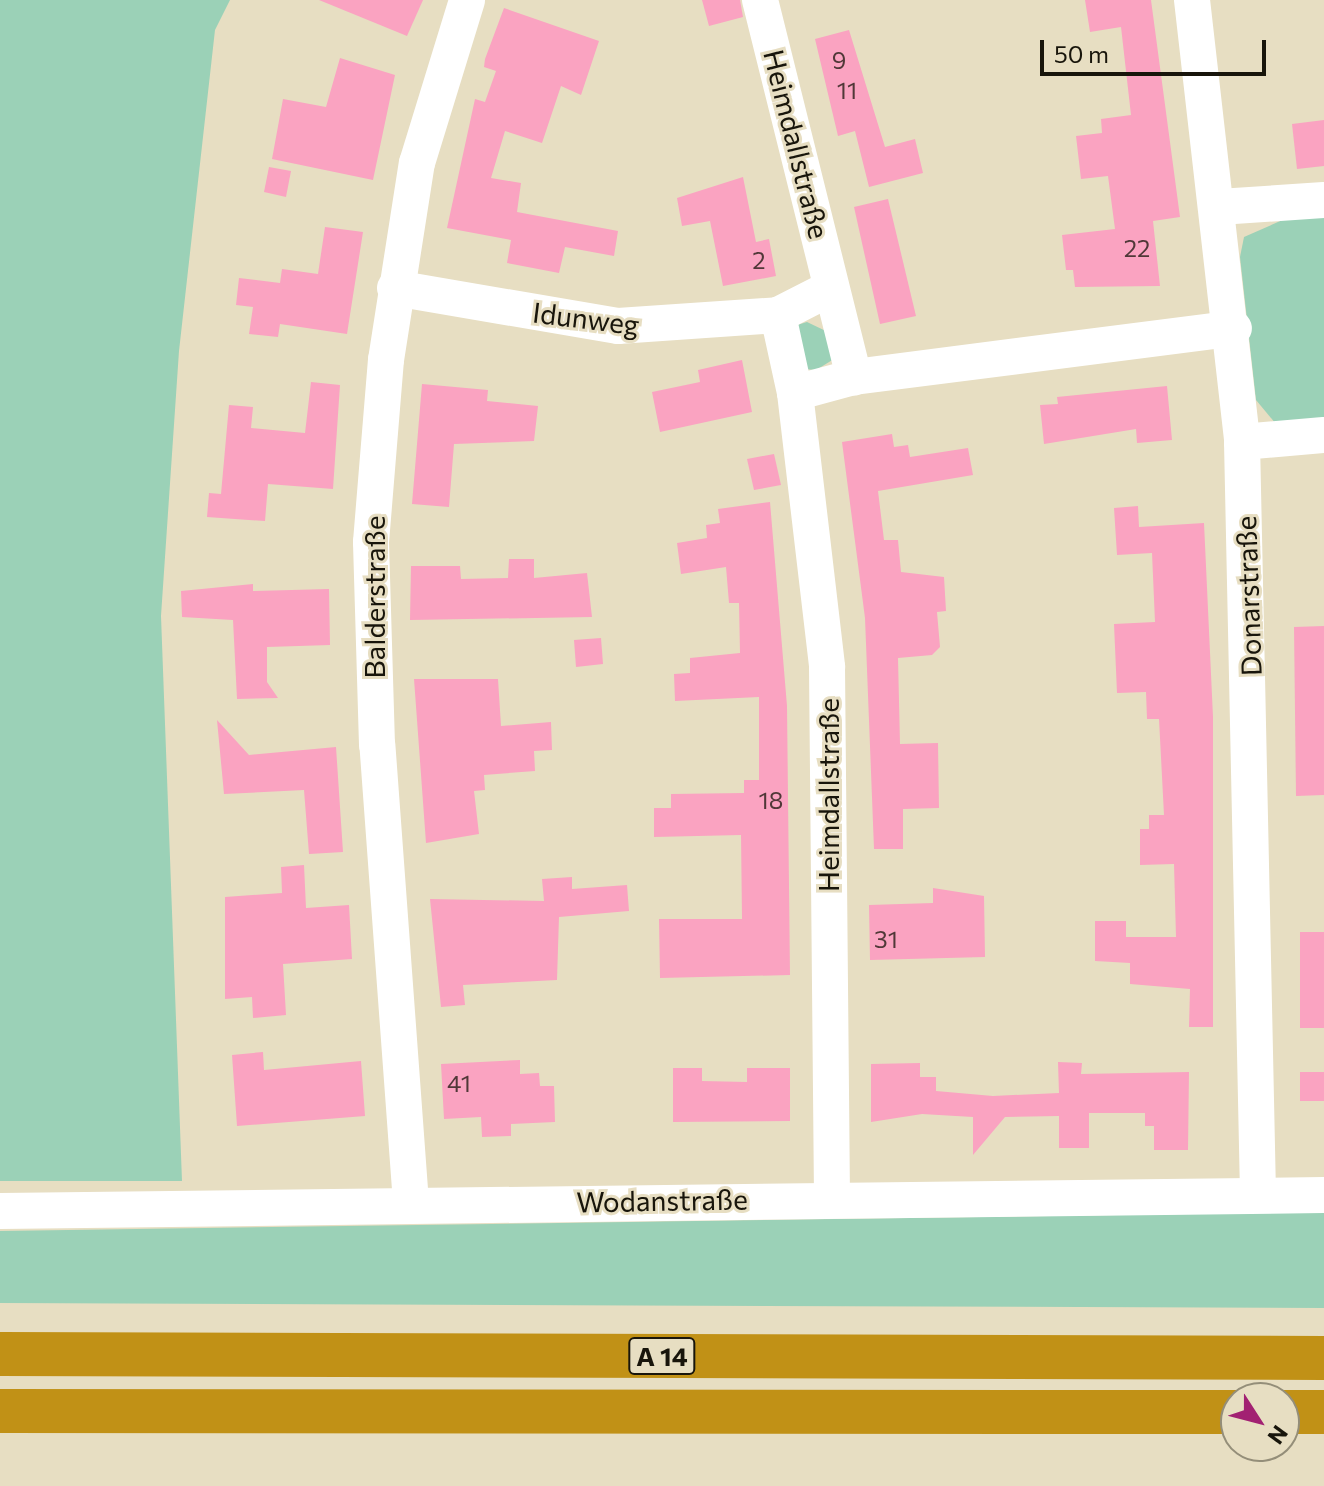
<!DOCTYPE html>
<html>
<head>
<meta charset="utf-8">
<style>
  body { margin:0 }
  #map { position:relative; width:1324px; height:1486px; overflow:hidden; background:#e7dec2; font-family:Commissioner,sans-serif }
  div>[style] { position:absolute }
  [style*='--x'] { left:calc(var(--x)*1px); top:calc(var(--y)*1px); width:calc(var(--w)*1px); rotate:calc(var(--a)*1deg) }
  .green>* { inset:0; background:#9bd1b7 }
  .building>* { inset:0; background:#faa3c1 }
  .minor>* { height:36px; margin:-18px; padding:0 18px; transform-origin:18px; border-radius:18px; background:#fff }
  .highway>* { height:44px; margin:-22px; padding:0 22px; transform-origin:22px; border-radius:22px; background:#c19116 }
  span { translate:-50% -50%; white-space:nowrap; text-align:center; line-height:1.15; -webkit-text-stroke:6px #e7dec2; paint-order:stroke }
  .number-label { font-size:24px; color:#503838 }
  .number-label span { -webkit-text-stroke-width:0 }
  .shield-label span { padding:2px 6px; background:#e7dec2; border:2px solid; border-radius:6px; -webkit-text-stroke-width:0 }
  .shield-label { font-size:26px; color:#18150b; font-weight:700 }
  .street-label { font-size:28px; color:#18150b }
  .north { position:absolute; left:1220px; top:1382px; width:80px; height:80px; box-sizing:border-box; background:#e7dec2; border:2px solid #948e79; border-radius:50%; rotate:126deg; font-size:22px; font-weight:700; line-height:32px; text-align:center; color:#18150b }
  .north::after { content:''; display:block; margin:auto; width:28px; height:36px; background:#a22172; clip-path:polygon(50% 0,100% 100%,50% 72%,0 100%) }
  .scale { position:absolute; left:1040px; top:40px; width:226px; height:36px; box-sizing:border-box; border:4px solid #18150b; border-top:0; padding-left:10px; font-size:24px; line-height:28px; white-space:nowrap; color:#18150b; -webkit-text-stroke:6px #e7dec2; paint-order:stroke }
</style>
</head>
<body>
<div id="map">
  <div class="green">
    <i style="clip-path:polygon(0 0,230px 0,215px 30px,179px 351px,161px 616px,182px 1181px,0 1181px)"></i>
    <i style="clip-path:polygon(1324px 217px,1324px 420px,1276px 424px,1256px 400px,1240px 257px,1244px 237px,1287px 218px)"></i>
    <i style="clip-path:polygon(807px 322px,830px 333px,834px 359px,816px 370px,804px 369px,797px 325px)"></i>
    <i style="clip-path:polygon(1324px 1212px,1324px 1308px,0 1303px,0 1231px)"></i>
  </div>
  <div class="building">
    <i style="clip-path:polygon(319px 0,423px 0,407px 36px)"></i>
    <i style="clip-path:polygon(702px 0,740px 0,743px 17px,709px 26px)"></i>
    <i style="clip-path:polygon(1085px 0,1151px 0,1180px 217px,1153px 221px,1160px 286px,1075px 287px,1073px 270px,1066px 270px,1062px 235px,1115px 229px,1108px 176px,1081px 179px,1076px 136px,1102px 133px,1101px 119px,1131px 115px,1121px 27px,1090px 32px)"></i>
    <i style="clip-path:polygon(504px 8px,599px 41px,581px 95px,561px 86px,542px 143px,505px 131px,491px 178px,521px 183px,517px 212px,618px 231px,614px 256px,565px 247px,559px 273px,507px 263px,511px 240px,447px 228px,475px 99px,485px 102px,496px 71px,484px 67px,485px 59px)"></i>
    <i style="clip-path:polygon(849px 30px,885px 147px,915px 139px,923px 173px,869px 187px,855px 131px,838px 136px,815px 39px)"></i>
    <i style="clip-path:polygon(340px 58px,395px 75px,373px 180px,272px 159px,283px 99px,326px 107px)"></i>
    <i style="clip-path:polygon(1324px 120px,1324px 166px,1297px 169px,1292px 124px)"></i>
    <i style="clip-path:polygon(269px 167px,291px 171px,286px 197px,264px 192px)"></i>
    <i style="clip-path:polygon(743px 177px,756px 242px,769px 239px,776px 276px,723px 286px,710px 221px,682px 226px,677px 198px)"></i>
    <i style="clip-path:polygon(888px 199px,916px 316px,880px 324px,854px 207px)"></i>
    <i style="clip-path:polygon(325px 227px,363px 232px,347px 334px,280px 324px,278px 337px,249px 334px,253px 307px,236px 305px,239px 278px,280px 283px,282px 269px,318px 274px)"></i>
    <i style="clip-path:polygon(742px 360px,752px 412px,660px 432px,652px 392px,700px 382px,698px 370px)"></i>
    <i style="clip-path:polygon(311px 382px,340px 385px,333px 489px,268px 484px,265px 521px,207px 517px,209px 493px,221px 494px,229px 405px,253px 407px,251px 428px,305px 433px)"></i>
    <i style="clip-path:polygon(422px 384px,488px 390px,487px 401px,538px 406px,534px 441px,454px 444px,449px 507px,412px 504px)"></i>
    <i style="clip-path:polygon(1167px 386px,1172px 440px,1137px 443px,1136px 429px,1044px 444px,1040px 405px,1058px 404px,1057px 397px)"></i>
    <i style="clip-path:polygon(892px 434px,894px 447px,908px 445px,910px 457px,968px 448px,973px 475px,878px 491px,884px 540px,898px 540px,901px 572px,944px 577px,946px 611px,937px 612px,940px 647px,932px 655px,898px 658px,900px 744px,938px 743px,939px 808px,903px 809px,903px 849px,874px 849px,865px 618px,842px 442px)"></i>
    <i style="clip-path:polygon(774px 454px,781px 485px,754px 490px,747px 459px)"></i>
    <i style="clip-path:polygon(770px 502px,787px 706px,790px 975px,660px 978px,659px 919px,742px 919px,741px 835px,654px 837px,654px 808px,671px 808px,671px 794px,744px 793px,744px 780px,759px 780px,759px 697px,675px 701px,674px 674px,690px 673px,690px 658px,740px 653px,739px 603px,729px 603px,726px 567px,681px 574px,677px 543px,707px 538px,706px 525px,720px 523px,718px 509px)"></i>
    <i style="clip-path:polygon(1138px 506px,1139px 527px,1204px 523px,1213px 717px,1213px 1027px,1189px 1027px,1190px 989px,1130px 984px,1130px 963px,1095px 961px,1095px 921px,1126px 921px,1126px 937px,1176px 937px,1174px 864px,1140px 865px,1140px 829px,1149px 829px,1149px 815px,1164px 815px,1159px 719px,1147px 719px,1146px 692px,1117px 693px,1114px 624px,1155px 622px,1152px 553px,1117px 555px,1114px 508px)"></i>
    <i style="clip-path:polygon(509px 559px,534px 559px,534px 578px,587px 573px,592px 617px,410px 620px,411px 566px,460px 566px,461px 579px,508px 578px)"></i>
    <i style="clip-path:polygon(253px 584px,253px 591px,329px 589px,330px 645px,267px 647px,267px 682px,278px 698px,237px 699px,233px 620px,182px 617px,181px 591px)"></i>
    <i style="clip-path:polygon(1324px 626px,1324px 795px,1296px 796px,1294px 627px)"></i>
    <i style="clip-path:polygon(601px 638px,603px 664px,576px 667px,574px 640px)"></i>
    <i style="clip-path:polygon(414px 679px,498px 679px,501px 726px,551px 722px,552px 750px,534px 751px,535px 771px,484px 775px,485px 790px,474px 791px,479px 834px,426px 843px)"></i>
    <i style="clip-path:polygon(217px 720px,249px 755px,336px 747px,343px 852px,309px 854px,304px 790px,224px 794px)"></i>
    <i style="clip-path:polygon(304px 865px,306px 908px,349px 905px,352px 959px,283px 964px,286px 1015px,253px 1018px,252px 997px,225px 999px,225px 897px,282px 893px,281px 867px)"></i>
    <i style="clip-path:polygon(572px 877px,572px 889px,627px 885px,629px 911px,559px 917px,557px 980px,463px 985px,465px 1005px,441px 1007px,430px 899px,544px 901px,542px 879px)"></i>
    <i style="clip-path:polygon(933px 888px,984px 896px,985px 957px,870px 960px,869px 905px,933px 903px)"></i>
    <i style="clip-path:polygon(1300px 932px,1324px 932px,1324px 1028px,1300px 1028px)"></i>
    <i style="clip-path:polygon(263px 1052px,264px 1070px,361px 1061px,365px 1116px,237px 1126px,232px 1055px)"></i>
    <i style="clip-path:polygon(520px 1060px,520px 1074px,539px 1073px,540px 1086px,554px 1086px,555px 1122px,511px 1124px,511px 1136px,482px 1137px,481px 1117px,444px 1119px,441px 1064px)"></i>
    <i style="clip-path:polygon(1058px 1062px,1082px 1063px,1081px 1074px,1189px 1072px,1188px 1150px,1154px 1150px,1154px 1126px,1145px 1126px,1145px 1113px,1089px 1113px,1089px 1148px,1059px 1148px,1059px 1116px,1005px 1117px,973px 1155px,973px 1117px,922px 1114px,871px 1122px,871px 1064px,920px 1063px,920px 1077px,936px 1077px,936px 1091px,993px 1096px,1059px 1093px)"></i>
    <i style="clip-path:polygon(673px 1068px,702px 1068px,702px 1081px,747px 1082px,747px 1068px,790px 1068px,790px 1121px,673px 1122px)"></i>
    <i style="clip-path:polygon(1300px 1072px,1324px 1072px,1324px 1101px,1300px 1101px)"></i>
  </div>
  <div class="minor">
    <i style="--x:760;--y:0;--w:389;--a:76"></i>
    <i style="--x:854;--y:377;--w:61;--a:164.8"></i>
    <i style="--x:795;--y:393;--w:276;--a:83.3"></i>
    <i style="--x:827;--y:667;--w:531;--a:89.46"></i>
    <i style="--x:1192;--y:0;--w:445;--a:83.5"></i>
    <i style="--x:1242;--y:442;--w:752;--a:88.78"></i>
    <i style="--x:1219;--y:207;--w:105;--a:-3.8"></i>
    <i style="--x:395;--y:288;--w:226;--a:9.7"></i>
    <i style="--x:618;--y:326;--w:160;--a:-3.9"></i>
    <i style="--x:854;--y:377;--w:383;--a:-7.3"></i>
    <i style="--x:795;--y:393;--w:80;--a:-102.3"></i>
    <i style="--x:778;--y:315;--w:55;--a:-27"></i>
    <i style="--x:1242;--y:442;--w:82;--a:-4.9"></i>
    <i style="--x:411;--y:1203;--w:459;--a:-94.2"></i>
    <i style="--x:377;--y:745;--w:203;--a:-91.7"></i>
    <i style="--x:371;--y:542;--w:183;--a:-85.3"></i>
    <i style="--x:386;--y:360;--w:199;--a:-81.1"></i>
    <i style="--x:417;--y:163;--w:170;--a:-72.9"></i>
    <i style="--x:0;--y:1211;--w:1324;--a:-0.69"></i>
  </div>
  <div class="highway">
    <i style="--x:0;--y:1354;--w:1324;--a:0.17"></i>
    <i style="--x:0;--y:1411;--w:1236;--a:0.05"></i>
    <i style="--x:1284;--y:1412;--w:40;--a:0"></i>
  </div>
  <div class="number-label">
    <span style="left:839px;top:60px">9</span>
    <span style="left:847px;top:90px">11</span>
    <span style="left:1137px;top:248px">22</span>
    <span style="left:759px;top:260px">2</span>
    <span style="left:771px;top:800px">18</span>
    <span style="left:886px;top:939px">31</span>
    <span style="left:459px;top:1083px">41</span>
  </div>
  <div class="shield-label">
    <span style="left:662px;top:1356px">A 14</span>
  </div>
  <div class="street-label">
    <span style="left:797px;top:144px;rotate:76deg">Heimdallstraße</span>
    <span style="left:586px;top:318px;rotate:7deg">Idunweg</span>
    <span style="left:1248px;top:596px;rotate:-92deg">Donarstraße</span>
    <span style="left:374px;top:597px;rotate:-90deg">Balderstraße</span>
    <span style="left:828px;top:795px;rotate:-90deg">Heimdallstraße</span>
    <span style="left:662px;top:1200px;rotate:-1deg">Wodanstraße</span>
  </div>
  <div class="north">N</div>
  <div class="scale">50 m</div>
</div>
</body>
</html>
